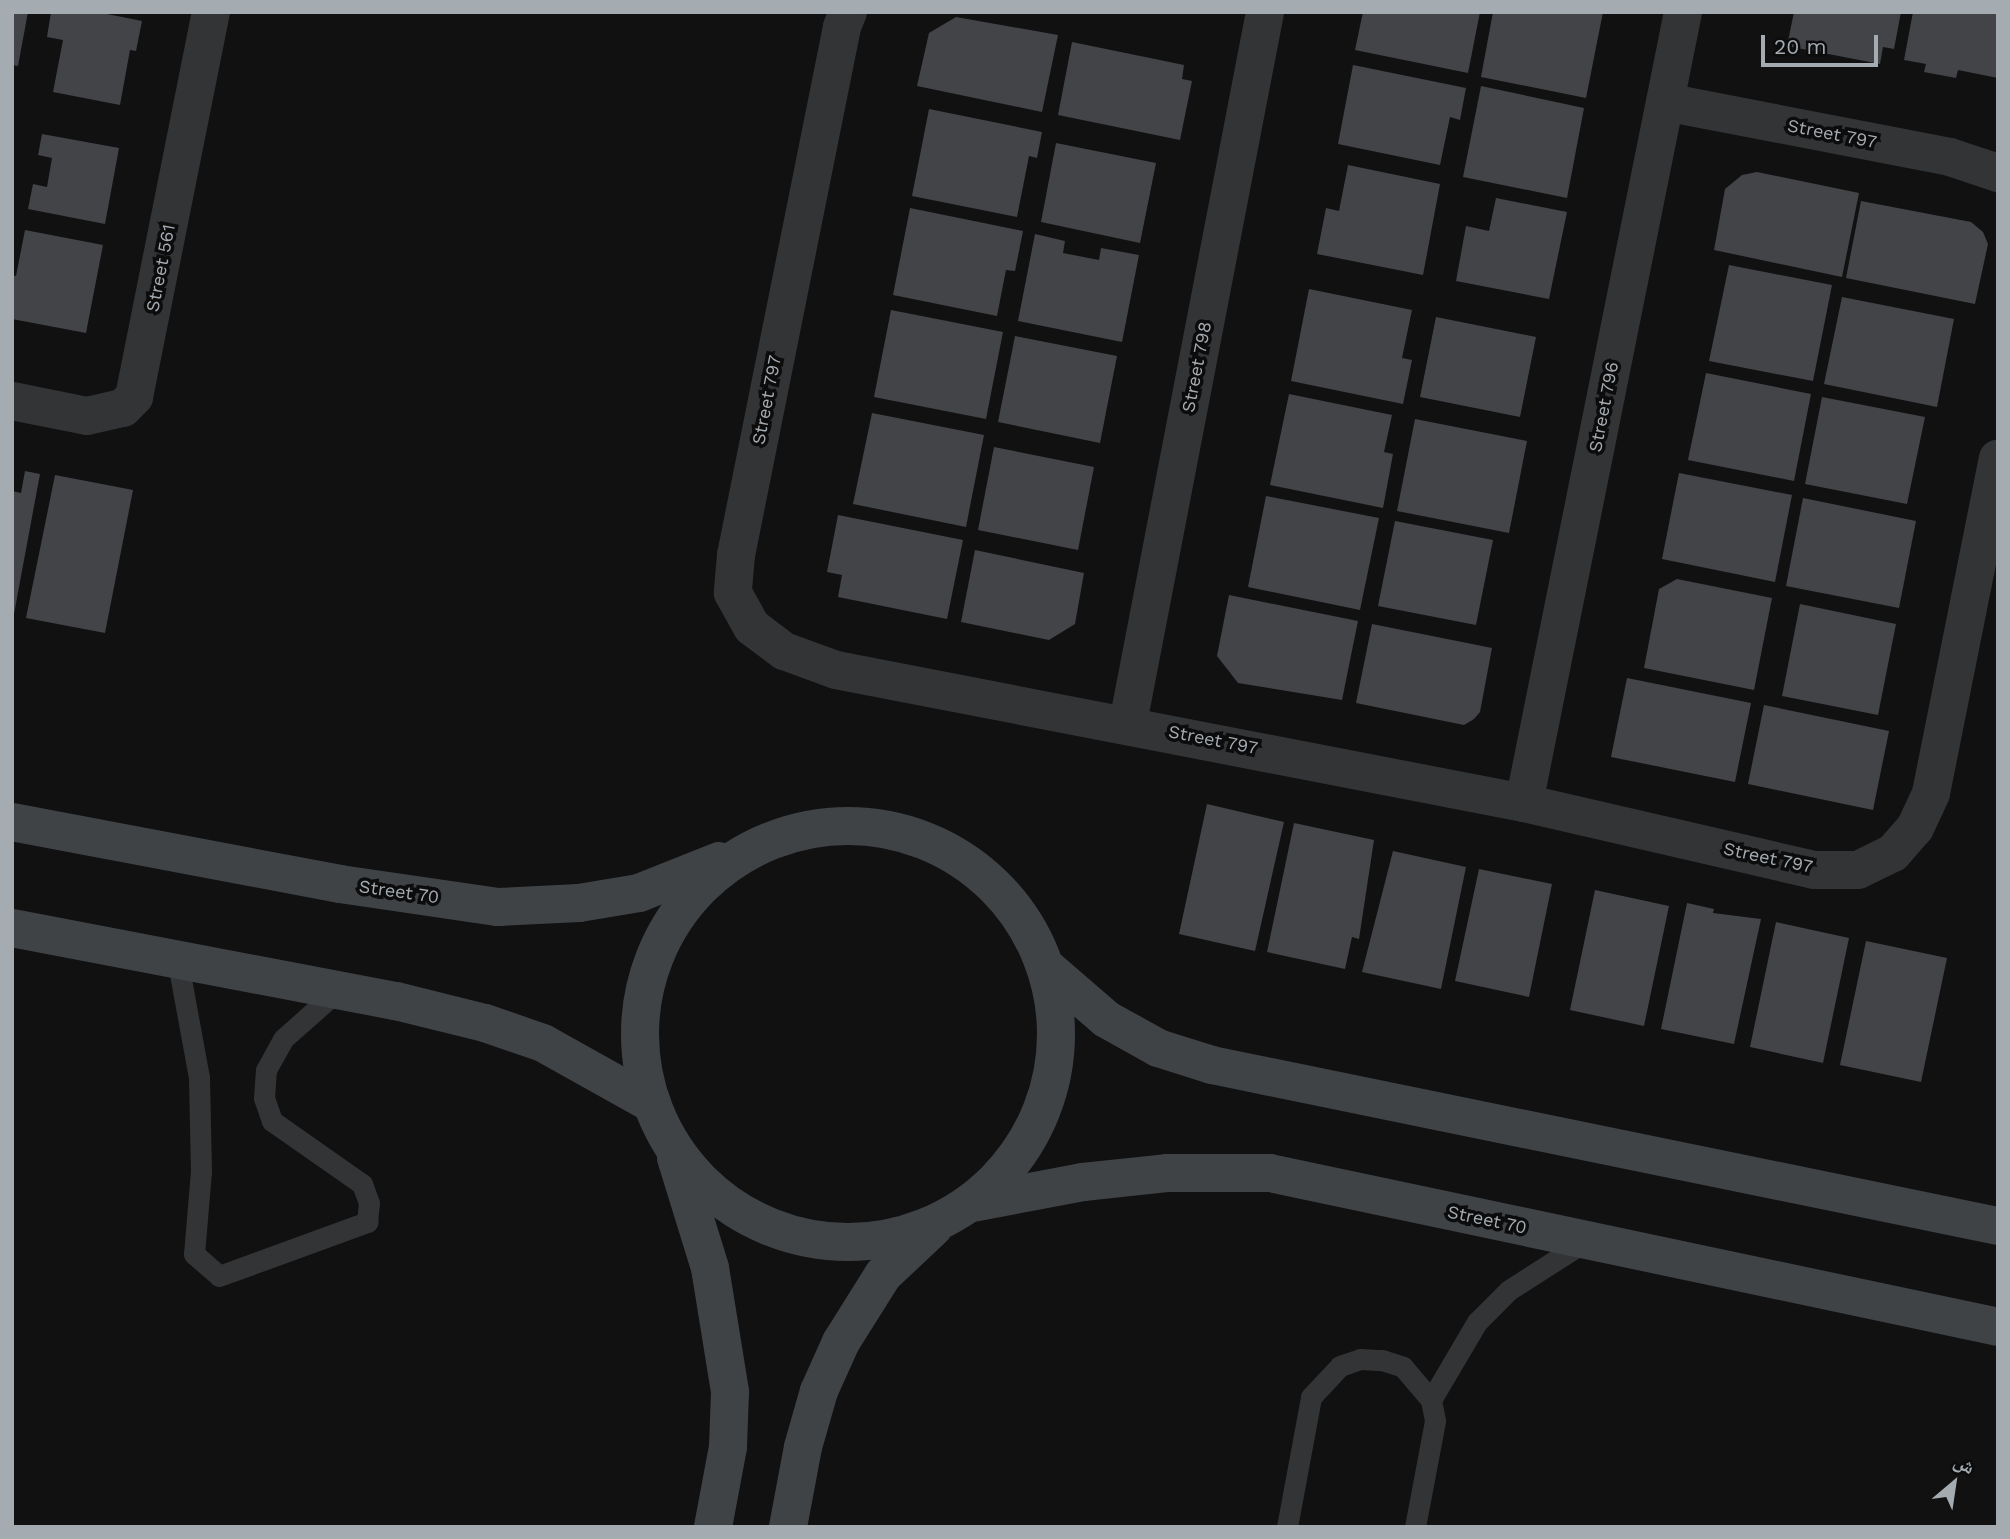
<!DOCTYPE html>
<html>
<head>
<meta charset="utf-8">
<style>
  body { margin:0 }
  #map { position:relative; width:2010px; height:1539px; overflow:hidden; background:#111112; font-family:"Work Sans","Noto Naskh Arabic",sans-serif }
  div>[style] { position:absolute }
  [style*='--x'] { left:calc(var(--x)*1px); top:calc(var(--y)*1px); width:calc(var(--w)*1px); rotate:calc(var(--a)*1deg) }
  .building>* { inset:0; background:#434447 }
  .service>* { height:21px; margin:-10.5px; padding:0 10.5px; transform-origin:10.5px; border-radius:10.5px; background:#323436 }
  .minor>* { height:38px; margin:-19px; padding:0 19px; transform-origin:19px; border-radius:19px; background:#323436 }
  .secondary>* { height:38px; margin:-19px; padding:0 19px; transform-origin:19px; border-radius:19px; background:#404346 }
  .secondary>.ring { margin:-19px; padding:0; box-sizing:content-box; background:none; border:38px solid #404346; border-radius:50% }
  span { translate:-50% -50%; white-space:nowrap; text-align:center; line-height:1.15; -webkit-text-stroke:7px #0c0c0d; paint-order:stroke }
  .street-label { font-size:18px; color:#a4abb1 }
  .frame { position:absolute; inset:0; border:14px solid #a4abb1; pointer-events:none }
  .north { position:absolute; left:1919px; top:1448px; width:70px; height:70px; -webkit-text-stroke:5px #0c0c0d; paint-order:stroke; rotate:29deg; font-size:19px; font-weight:700; line-height:28px; text-align:center; color:#a4abb1 }
  .north::after { content:''; display:block; margin:auto; width:24px; height:32px; background:#a4abb1; clip-path:polygon(50% 0,100% 100%,50% 72%,0 100%) }
  .scale { position:absolute; left:1761px; top:35px; width:117px; height:32px; box-sizing:border-box; border:4px solid #a4abb1; border-top:0; padding-left:9px; font-size:21px; line-height:24px; white-space:nowrap; color:#a4abb1; -webkit-text-stroke:5px #0c0c0d; paint-order:stroke }
</style>
</head>
<body>
<div id="map">
  <div class="building">
    <i style="clip-path:polygon(12px 12px,28px 12px,18px 66px,12px 65px)"></i>
    <i style="clip-path:polygon(51px 12px,97px 12px,142px 21px,136px 51px,130px 50px,120px 105px,53px 92px,63px 40px,47px 37px)"></i>
    <i style="clip-path:polygon(1363px 12px,1480px 12px,1468px 73px,1355px 50px)"></i>
    <i style="clip-path:polygon(1493px 12px,1603px 12px,1586px 98px,1481px 77px)"></i>
    <i style="clip-path:polygon(1794px 12px,1901px 12px,1894px 49px,1883px 47px,1880px 64px,1787px 46px)"></i>
    <i style="clip-path:polygon(1913px 12px,1998px 12px,1998px 78px,1958px 70px,1956px 78px,1924px 72px,1926px 64px,1904px 60px)"></i>
    <i style="clip-path:polygon(956px 17px,1058px 35px,1042px 112px,917px 86px,929px 33px)"></i>
    <i style="clip-path:polygon(1072px 42px,1184px 65px,1182px 79px,1192px 81px,1180px 140px,1058px 115px)"></i>
    <i style="clip-path:polygon(1353px 65px,1466px 88px,1460px 120px,1450px 117px,1440px 165px,1338px 144px)"></i>
    <i style="clip-path:polygon(1481px 86px,1584px 108px,1567px 198px,1463px 177px)"></i>
    <i style="clip-path:polygon(929px 109px,1042px 132px,1037px 158px,1029px 156px,1017px 217px,912px 196px)"></i>
    <i style="clip-path:polygon(42px 134px,119px 148px,105px 224px,28px 209px,33px 184px,47px 187px,52px 158px,38px 155px)"></i>
    <i style="clip-path:polygon(1056px 143px,1156px 163px,1140px 243px,1041px 222px)"></i>
    <i style="clip-path:polygon(1348px 165px,1440px 184px,1423px 275px,1317px 254px,1326px 208px,1339px 211px)"></i>
    <i style="clip-path:polygon(1757px 172px,1859px 193px,1842px 277px,1714px 250px,1725px 189px,1742px 175px)"></i>
    <i style="clip-path:polygon(1496px 198px,1567px 212px,1549px 299px,1456px 281px,1466px 226px,1489px 231px)"></i>
    <i style="clip-path:polygon(1861px 201px,1971px 222px,1983px 232px,1988px 244px,1975px 304px,1846px 278px)"></i>
    <i style="clip-path:polygon(910px 208px,1023px 231px,1015px 271px,1006px 270px,997px 316px,893px 295px)"></i>
    <i style="clip-path:polygon(25px 230px,103px 245px,86px 333px,12px 319px,12px 275px,16px 276px)"></i>
    <i style="clip-path:polygon(1035px 234px,1065px 241px,1063px 253px,1099px 260px,1101px 248px,1139px 255px,1122px 342px,1018px 321px)"></i>
    <i style="clip-path:polygon(1729px 265px,1832px 285px,1813px 381px,1709px 361px)"></i>
    <i style="clip-path:polygon(1309px 289px,1412px 310px,1402px 358px,1412px 360px,1403px 404px,1291px 381px)"></i>
    <i style="clip-path:polygon(1842px 297px,1954px 319px,1937px 407px,1824px 384px)"></i>
    <i style="clip-path:polygon(891px 310px,1003px 332px,986px 419px,874px 397px)"></i>
    <i style="clip-path:polygon(1436px 317px,1536px 337px,1520px 417px,1420px 397px)"></i>
    <i style="clip-path:polygon(1015px 336px,1117px 356px,1100px 443px,998px 422px)"></i>
    <i style="clip-path:polygon(1706px 373px,1811px 394px,1794px 481px,1688px 460px)"></i>
    <i style="clip-path:polygon(1289px 394px,1392px 415px,1384px 452px,1393px 454px,1383px 508px,1270px 485px)"></i>
    <i style="clip-path:polygon(1822px 397px,1925px 417px,1907px 504px,1805px 484px)"></i>
    <i style="clip-path:polygon(872px 413px,984px 435px,966px 527px,853px 504px)"></i>
    <i style="clip-path:polygon(1415px 419px,1527px 441px,1509px 533px,1397px 511px)"></i>
    <i style="clip-path:polygon(994px 447px,1094px 467px,1078px 550px,978px 530px)"></i>
    <i style="clip-path:polygon(25px 471px,40px 474px,14px 614px,12px 491px,21px 493px)"></i>
    <i style="clip-path:polygon(1679px 473px,1792px 495px,1775px 582px,1662px 559px)"></i>
    <i style="clip-path:polygon(55px 475px,133px 490px,105px 633px,26px 618px)"></i>
    <i style="clip-path:polygon(1266px 496px,1379px 518px,1360px 610px,1248px 587px)"></i>
    <i style="clip-path:polygon(1803px 498px,1916px 521px,1899px 608px,1786px 586px)"></i>
    <i style="clip-path:polygon(838px 515px,963px 540px,947px 619px,838px 597px,842px 575px,827px 572px)"></i>
    <i style="clip-path:polygon(1395px 521px,1493px 540px,1476px 625px,1378px 606px)"></i>
    <i style="clip-path:polygon(975px 550px,1084px 573px,1075px 624px,1049px 640px,961px 622px)"></i>
    <i style="clip-path:polygon(1677px 579px,1772px 598px,1754px 690px,1644px 668px,1659px 589px)"></i>
    <i style="clip-path:polygon(1229px 595px,1358px 621px,1342px 700px,1238px 683px,1217px 656px)"></i>
    <i style="clip-path:polygon(1800px 604px,1896px 624px,1878px 715px,1782px 696px)"></i>
    <i style="clip-path:polygon(1372px 624px,1492px 648px,1480px 712px,1474px 719px,1464px 725px,1356px 703px)"></i>
    <i style="clip-path:polygon(1627px 678px,1751px 703px,1735px 782px,1611px 757px)"></i>
    <i style="clip-path:polygon(1764px 705px,1889px 731px,1873px 810px,1748px 784px)"></i>
    <i style="clip-path:polygon(1207px 804px,1284px 822px,1255px 951px,1179px 934px)"></i>
    <i style="clip-path:polygon(1294px 823px,1374px 840px,1359px 939px,1352px 937px,1345px 969px,1267px 952px)"></i>
    <i style="clip-path:polygon(1393px 851px,1466px 867px,1441px 989px,1362px 972px)"></i>
    <i style="clip-path:polygon(1479px 869px,1552px 884px,1529px 997px,1455px 981px)"></i>
    <i style="clip-path:polygon(1595px 890px,1669px 906px,1644px 1026px,1570px 1010px)"></i>
    <i style="clip-path:polygon(1687px 903px,1714px 909px,1713px 913px,1761px 919px,1734px 1044px,1661px 1029px)"></i>
    <i style="clip-path:polygon(1776px 922px,1849px 938px,1823px 1063px,1750px 1047px)"></i>
    <i style="clip-path:polygon(1866px 941px,1947px 958px,1921px 1082px,1840px 1065px)"></i>
  </div>
  <div class="service">
    <i style="--x:178;--y:963;--w:116;--a:79.6"></i>
    <i style="--x:199;--y:1077;--w:94;--a:88.8"></i>
    <i style="--x:201;--y:1171;--w:83;--a:94.8"></i>
    <i style="--x:194;--y:1254;--w:33;--a:41"></i>
    <i style="--x:219;--y:1276;--w:158;--a:-20"></i>
    <i style="--x:367;--y:1222;--w:19;--a:-84"></i>
    <i style="--x:369;--y:1203;--w:20;--a:-110"></i>
    <i style="--x:362;--y:1184;--w:110;--a:-145"></i>
    <i style="--x:272;--y:1121;--w:24;--a:-109"></i>
    <i style="--x:264;--y:1098;--w:28;--a:-86"></i>
    <i style="--x:266;--y:1070;--w:35;--a:-61"></i>
    <i style="--x:283;--y:1039;--w:72;--a:-41.6"></i>
    <i style="--x:1431;--y:1400;--w:91;--a:-59.5"></i>
    <i style="--x:1477;--y:1322;--w:45;--a:-45"></i>
    <i style="--x:1509;--y:1290;--w:89;--a:-32.6"></i>
    <i style="--x:1287;--y:1527;--w:132;--a:-79.5"></i>
    <i style="--x:1311;--y:1397;--w:42;--a:-46.9"></i>
    <i style="--x:1340;--y:1366;--w:21;--a:-19"></i>
    <i style="--x:1360;--y:1359;--w:22;--a:3"></i>
    <i style="--x:1382;--y:1360;--w:22;--a:18"></i>
    <i style="--x:1403;--y:1367;--w:43;--a:49.7"></i>
    <i style="--x:1431;--y:1400;--w:21;--a:79"></i>
    <i style="--x:1435;--y:1421;--w:108;--a:100.7"></i>
  </div>
  <div class="minor">
    <i style="--x:848;--y:12;--w:16;--a:112"></i>
    <i style="--x:842;--y:27;--w:539;--a:101.35"></i>
    <i style="--x:736;--y:555;--w:38;--a:95"></i>
    <i style="--x:733;--y:593;--w:39;--a:61"></i>
    <i style="--x:752;--y:627;--w:40;--a:37"></i>
    <i style="--x:784;--y:651;--w:55;--a:20.1"></i>
    <i style="--x:836;--y:670;--w:701;--a:10.94"></i>
    <i style="--x:1524;--y:803;--w:298;--a:13"></i>
    <i style="--x:1814;--y:870;--w:44;--a:0"></i>
    <i style="--x:1858;--y:870;--w:39;--a:-26"></i>
    <i style="--x:1893;--y:853;--w:33;--a:-49"></i>
    <i style="--x:1915;--y:828;--w:38;--a:-65"></i>
    <i style="--x:1931;--y:793;--w:341;--a:-78.7"></i>
    <i style="--x:1665;--y:102;--w:290;--a:10.9"></i>
    <i style="--x:1950;--y:157;--w:51;--a:18.4"></i>
    <i style="--x:12;--y:401;--w:76;--a:11.3"></i>
    <i style="--x:87;--y:416;--w:37;--a:-13"></i>
    <i style="--x:123;--y:408;--w:16;--a:-45"></i>
    <i style="--x:134;--y:397;--w:393;--a:-78.7"></i>
    <i style="--x:1128;--y:723;--w:724;--a:-79.09"></i>
    <i style="--x:1524;--y:803;--w:807;--a:-78.63"></i>
  </div>
  <div class="secondary">
    <i style="--x:12;--y:822;--w:334;--a:10.7"></i>
    <i style="--x:340;--y:884;--w:160;--a:8.3"></i>
    <i style="--x:498;--y:907;--w:81;--a:-2.8"></i>
    <i style="--x:579;--y:903;--w:61;--a:-9.5"></i>
    <i style="--x:639;--y:893;--w:86;--a:-21.8"></i>
    <i class="ring" style="left:640px;top:826px;width:378px;height:378px"></i>
    <i style="--x:12;--y:928;--w:391;--a:10.8"></i>
    <i style="--x:396;--y:1001;--w:92;--a:13.9"></i>
    <i style="--x:485;--y:1023;--w:61;--a:19"></i>
    <i style="--x:543;--y:1043;--w:125;--a:29.2"></i>
    <i style="--x:1047;--y:968;--w:78;--a:40.8"></i>
    <i style="--x:1106;--y:1019;--w:60;--a:29.1"></i>
    <i style="--x:1158;--y:1048;--w:57;--a:17.5"></i>
    <i style="--x:1212;--y:1065;--w:802;--a:11.58"></i>
    <i style="--x:676;--y:1158;--w:115;--a:72.8"></i>
    <i style="--x:710;--y:1268;--w:126;--a:80.8"></i>
    <i style="--x:730;--y:1392;--w:55;--a:92.1"></i>
    <i style="--x:728;--y:1447;--w:81;--a:100.6"></i>
    <i style="--x:972;--y:1203;--w:113;--a:-10.7"></i>
    <i style="--x:1083;--y:1182;--w:84;--a:-6.1"></i>
    <i style="--x:1167;--y:1173;--w:103;--a:0"></i>
    <i style="--x:1270;--y:1173;--w:744;--a:11.94"></i>
    <i style="--x:788;--y:1527;--w:81;--a:-79.4"></i>
    <i style="--x:803;--y:1447;--w:58;--a:-74.1"></i>
    <i style="--x:819;--y:1391;--w:54;--a:-65.8"></i>
    <i style="--x:841;--y:1342;--w:79;--a:-57.9"></i>
    <i style="--x:883;--y:1275;--w:69;--a:-43.2"></i>
  </div>
  <div class="street-label">
    <span style="left:1832px;top:134px;rotate:11deg">Street 797</span>
    <span style="left:161px;top:268px;rotate:-79deg">Street 561</span>
    <span style="left:1197px;top:367px;rotate:-79deg">Street 798</span>
    <span style="left:767px;top:400px;rotate:-79deg">Street 797</span>
    <span style="left:1604px;top:407px;rotate:-79deg">Street 796</span>
    <span style="left:1213px;top:740px;rotate:11deg">Street 797</span>
    <span style="left:1768px;top:858px;rotate:12deg">Street 797</span>
    <span style="left:399px;top:892px;rotate:8deg">Street 70</span>
    <span style="left:1487px;top:1220px;rotate:12deg">Street 70</span>
  </div>
  <div class="frame"></div>
  <div class="north">ش</div>
  <div class="scale">20 m</div>
</div>
</body>
</html>
